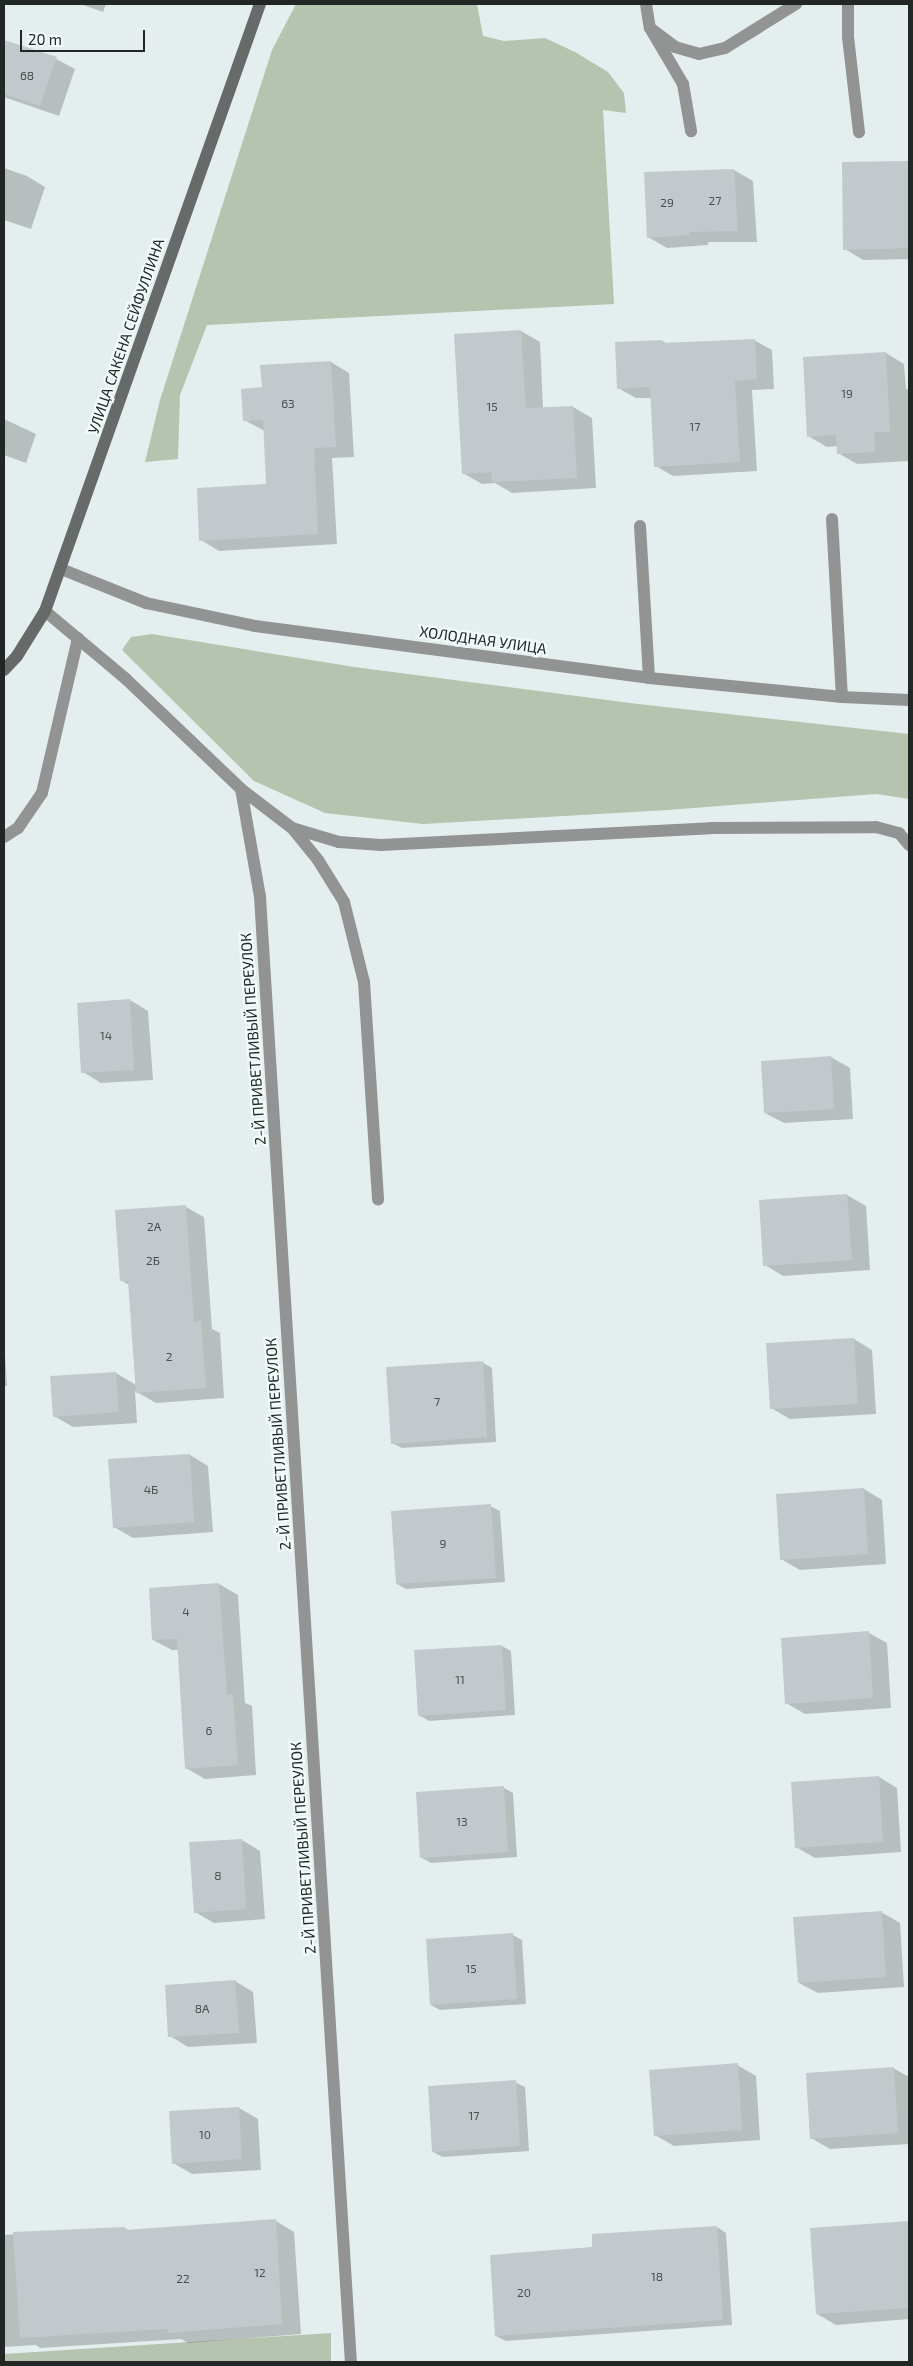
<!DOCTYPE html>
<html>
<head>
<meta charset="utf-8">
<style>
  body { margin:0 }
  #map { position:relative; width:913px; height:2366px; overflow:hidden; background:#e5eeee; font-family:"Exo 2",sans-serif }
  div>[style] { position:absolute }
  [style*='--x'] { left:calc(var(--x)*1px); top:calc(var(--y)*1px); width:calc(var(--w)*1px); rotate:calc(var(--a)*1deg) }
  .green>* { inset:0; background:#b6c3ae }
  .shadow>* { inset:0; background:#0003 }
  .building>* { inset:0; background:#c2c9cd }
  .lane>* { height:12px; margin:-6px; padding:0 6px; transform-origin:6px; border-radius:6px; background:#919492 }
  .street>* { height:12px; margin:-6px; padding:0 6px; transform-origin:6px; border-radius:6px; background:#919492 }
  .secondary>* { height:12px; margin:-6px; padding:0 6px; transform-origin:6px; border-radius:6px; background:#666a68 }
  span { translate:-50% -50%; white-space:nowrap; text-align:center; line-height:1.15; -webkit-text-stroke:4.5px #f2fbfb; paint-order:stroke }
  .number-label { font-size:12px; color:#4a4f4f }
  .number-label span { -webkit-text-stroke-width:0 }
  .street-label { font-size:15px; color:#222625 }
  .frame { position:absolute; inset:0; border:5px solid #222625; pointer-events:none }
  .scale { position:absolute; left:20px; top:30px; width:125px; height:22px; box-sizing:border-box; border:2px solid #222625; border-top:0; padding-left:6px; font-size:15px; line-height:18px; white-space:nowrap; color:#222625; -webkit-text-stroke:4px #f2fbfb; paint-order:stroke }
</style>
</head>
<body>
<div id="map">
  <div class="green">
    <i style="clip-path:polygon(296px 4px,477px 4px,483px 36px,504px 41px,545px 38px,575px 52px,608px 72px,624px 93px,626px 113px,603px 110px,614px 304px,207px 325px,180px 395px,178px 459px,145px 462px,160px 400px,272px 50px)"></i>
    <i style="clip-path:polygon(152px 634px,354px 667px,638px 704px,909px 734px,909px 799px,876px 794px,668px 810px,423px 824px,325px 813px,254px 781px,122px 650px,131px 637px)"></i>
    <i style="clip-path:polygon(331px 2333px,331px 2362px,4px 2362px,4px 2354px)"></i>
  </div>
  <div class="shadow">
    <i style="clip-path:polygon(80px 4px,106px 4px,103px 12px)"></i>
    <i style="clip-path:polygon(4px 41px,56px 59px,75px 69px,59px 116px,4px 97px)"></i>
    <i style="clip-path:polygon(909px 162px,909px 259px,863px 260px,845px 249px,843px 163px)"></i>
    <i style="clip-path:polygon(4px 168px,27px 176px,45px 187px,31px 229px,4px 220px)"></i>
    <i style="clip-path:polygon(734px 170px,753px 181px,757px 242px,708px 242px,708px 245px,667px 248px,648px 237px,645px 173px)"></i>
    <i style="clip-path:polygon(521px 331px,540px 342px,543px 408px,573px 407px,592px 418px,596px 488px,512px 493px,495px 483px,482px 484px,463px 473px)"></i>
    <i style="clip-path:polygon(754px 340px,772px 350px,774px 389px,752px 390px,757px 471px,673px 476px,656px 466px,652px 398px,636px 398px,618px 388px,662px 341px,668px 344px)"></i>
    <i style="clip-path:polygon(886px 353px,904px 364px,906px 389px,909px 389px,909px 461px,857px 464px,838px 453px,838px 446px,827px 447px,808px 436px)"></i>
    <i style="clip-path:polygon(331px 362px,349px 373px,354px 457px,332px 458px,337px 544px,219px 551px,201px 540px,268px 485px,265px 431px,244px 420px,263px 389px)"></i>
    <i style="clip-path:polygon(4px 419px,36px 434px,26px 463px,4px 455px)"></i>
    <i style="clip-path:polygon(130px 1000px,148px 1011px,153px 1080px,101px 1083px,83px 1072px)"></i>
    <i style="clip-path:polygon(831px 1057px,850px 1068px,853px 1119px,784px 1123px,765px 1113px)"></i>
    <i style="clip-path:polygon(847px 1195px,866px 1206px,870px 1270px,783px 1276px,765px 1265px,760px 1201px)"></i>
    <i style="clip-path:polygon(186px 1207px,204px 1217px,212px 1329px,220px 1333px,224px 1398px,156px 1403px,135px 1391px,137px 1423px,73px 1427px,54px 1416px,116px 1373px,136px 1385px,129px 1285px,121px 1280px)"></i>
    <i style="clip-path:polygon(4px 1336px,7px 1386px,4px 1386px)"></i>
    <i style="clip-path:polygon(854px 1339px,872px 1350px,876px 1414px,790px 1419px,771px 1408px)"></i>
    <i style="clip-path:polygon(482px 1362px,492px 1368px,496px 1442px,402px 1448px,392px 1443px)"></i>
    <i style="clip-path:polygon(190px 1455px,208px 1466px,213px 1532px,133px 1538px,114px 1527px)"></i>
    <i style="clip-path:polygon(864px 1489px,882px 1500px,886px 1564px,800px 1570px,781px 1559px)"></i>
    <i style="clip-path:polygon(490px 1506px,500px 1511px,505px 1582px,406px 1589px,397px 1584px)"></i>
    <i style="clip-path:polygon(219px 1584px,238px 1595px,245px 1703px,252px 1706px,256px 1775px,205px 1779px,186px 1768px,179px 1650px,172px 1650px,153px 1640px)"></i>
    <i style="clip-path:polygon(869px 1633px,887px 1643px,891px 1708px,805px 1714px,786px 1703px)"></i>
    <i style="clip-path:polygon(502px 1646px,511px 1651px,515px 1715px,429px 1721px,419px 1715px)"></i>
    <i style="clip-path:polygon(879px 1777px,897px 1788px,901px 1852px,815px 1858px,796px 1847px)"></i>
    <i style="clip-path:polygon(504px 1788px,513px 1793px,517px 1857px,431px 1863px,422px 1858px)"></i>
    <i style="clip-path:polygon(242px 1840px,260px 1851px,265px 1919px,214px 1923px,195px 1912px)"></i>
    <i style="clip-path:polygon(881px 1912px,900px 1923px,904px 1987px,818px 1993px,799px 1983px)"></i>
    <i style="clip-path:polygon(513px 1935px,522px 1940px,526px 2004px,440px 2010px,431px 2005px)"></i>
    <i style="clip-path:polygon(235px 1981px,253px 1992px,257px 2043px,188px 2047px,170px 2036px)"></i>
    <i style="clip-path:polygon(737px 2065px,756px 2076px,760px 2140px,674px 2146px,655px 2135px)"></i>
    <i style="clip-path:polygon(893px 2068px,909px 2077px,909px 2144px,830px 2149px,811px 2138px)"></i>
    <i style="clip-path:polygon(515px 2082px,525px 2087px,529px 2151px,443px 2157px,433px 2152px)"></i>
    <i style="clip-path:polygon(239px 2108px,258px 2119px,261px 2170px,192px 2174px,173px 2163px)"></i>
    <i style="clip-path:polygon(276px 2221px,294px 2232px,301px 2334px,188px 2343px,181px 2339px,40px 2348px,36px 2345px,4px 2347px,4px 2235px,125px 2228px,129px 2231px)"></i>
    <i style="clip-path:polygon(909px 2222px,909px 2319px,836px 2325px,817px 2314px,811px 2229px)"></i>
    <i style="clip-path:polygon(717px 2227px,726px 2233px,732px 2325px,506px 2341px,496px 2336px,594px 2248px)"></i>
  </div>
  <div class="building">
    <i style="clip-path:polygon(4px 40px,57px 57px,40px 106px,4px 94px)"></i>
    <i style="clip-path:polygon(908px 161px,909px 248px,843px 250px,842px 162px)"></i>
    <i style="clip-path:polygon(734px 169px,738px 231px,689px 232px,689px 235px,647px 238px,644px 172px)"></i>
    <i style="clip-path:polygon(521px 330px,526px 408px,573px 406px,577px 478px,492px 482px,491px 472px,462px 474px,454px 334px)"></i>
    <i style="clip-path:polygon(755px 339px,757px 379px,735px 381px,740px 462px,654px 467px,650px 387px,617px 389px,615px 342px,662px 340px,662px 343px)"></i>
    <i style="clip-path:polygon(886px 352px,890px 432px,874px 432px,875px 452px,837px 454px,836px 435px,807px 437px,803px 357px)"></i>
    <i style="clip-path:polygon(331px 361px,336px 447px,314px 448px,318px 534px,199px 541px,197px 488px,266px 484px,263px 420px,243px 421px,241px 389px,262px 387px,260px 365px)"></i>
    <i style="clip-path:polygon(130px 999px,134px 1070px,81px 1073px,77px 1003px)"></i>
    <i style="clip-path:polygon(831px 1056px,834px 1109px,764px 1113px,761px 1061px)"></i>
    <i style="clip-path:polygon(847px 1194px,852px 1260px,763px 1266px,759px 1200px)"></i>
    <i style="clip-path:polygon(186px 1205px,194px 1322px,201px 1321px,206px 1388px,136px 1393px,128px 1281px,120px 1281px,115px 1210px)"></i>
    <i style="clip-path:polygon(854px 1338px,858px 1404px,770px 1409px,766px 1343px)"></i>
    <i style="clip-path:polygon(483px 1361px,487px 1437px,391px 1444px,386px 1367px)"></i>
    <i style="clip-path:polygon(116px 1372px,119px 1412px,53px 1417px,50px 1376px)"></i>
    <i style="clip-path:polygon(190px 1454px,194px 1522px,113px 1528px,108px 1459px)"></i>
    <i style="clip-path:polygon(864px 1488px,868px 1554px,780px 1560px,776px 1494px)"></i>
    <i style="clip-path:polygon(491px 1504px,496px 1578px,396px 1584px,391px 1511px)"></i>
    <i style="clip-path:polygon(219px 1583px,227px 1695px,233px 1694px,238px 1765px,185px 1769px,177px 1639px,152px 1640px,149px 1588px)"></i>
    <i style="clip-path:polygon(869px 1631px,873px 1698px,785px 1704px,781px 1638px)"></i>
    <i style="clip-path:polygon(502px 1645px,506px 1710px,418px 1716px,414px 1650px)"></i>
    <i style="clip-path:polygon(879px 1776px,883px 1842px,795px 1848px,791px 1782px)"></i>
    <i style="clip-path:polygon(504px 1786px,508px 1852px,420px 1858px,416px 1792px)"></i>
    <i style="clip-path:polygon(242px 1839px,246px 1909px,194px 1913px,189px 1842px)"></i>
    <i style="clip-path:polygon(882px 1911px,886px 1977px,798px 1983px,793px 1917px)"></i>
    <i style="clip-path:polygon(513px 1933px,517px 1999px,430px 2005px,426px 1939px)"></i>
    <i style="clip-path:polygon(235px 1980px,239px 2033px,168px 2037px,165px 1985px)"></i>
    <i style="clip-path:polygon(738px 2063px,742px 2130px,654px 2136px,649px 2070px)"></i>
    <i style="clip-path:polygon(894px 2067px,898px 2133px,810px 2139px,806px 2073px)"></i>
    <i style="clip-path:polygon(516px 2080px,520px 2146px,432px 2152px,428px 2086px)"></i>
    <i style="clip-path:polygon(239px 2107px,242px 2159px,172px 2164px,169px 2111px)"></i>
    <i style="clip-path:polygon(276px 2219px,282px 2324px,168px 2333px,167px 2329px,20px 2338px,13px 2232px,125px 2227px,125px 2230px)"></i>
    <i style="clip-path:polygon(909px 2221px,909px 2308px,816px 2314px,810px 2228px)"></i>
    <i style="clip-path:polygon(717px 2226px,723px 2320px,495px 2336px,490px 2255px,592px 2247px,592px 2234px)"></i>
  </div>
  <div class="lane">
    <i style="--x:646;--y:4;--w:24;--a:81"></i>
    <i style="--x:650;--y:28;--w:65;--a:59.5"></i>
    <i style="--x:683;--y:84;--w:48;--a:80.3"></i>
    <i style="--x:848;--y:4;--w:33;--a:90"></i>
    <i style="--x:848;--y:37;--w:96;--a:83.4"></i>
    <i style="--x:650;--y:28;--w:31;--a:37"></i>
    <i style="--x:675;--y:47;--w:25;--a:16"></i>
    <i style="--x:699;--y:54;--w:27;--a:-13"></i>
    <i style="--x:725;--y:48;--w:84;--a:-31.8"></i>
    <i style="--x:832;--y:519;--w:178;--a:86.8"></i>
    <i style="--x:640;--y:526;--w:152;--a:86.6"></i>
    <i style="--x:241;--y:789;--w:64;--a:37.4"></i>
    <i style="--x:292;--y:828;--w:49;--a:16.6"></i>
    <i style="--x:339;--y:842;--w:42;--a:4.1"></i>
    <i style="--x:381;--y:845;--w:330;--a:-2.9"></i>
    <i style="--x:711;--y:828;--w:165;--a:-0.3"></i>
    <i style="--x:876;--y:827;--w:24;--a:15"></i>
    <i style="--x:899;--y:833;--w:16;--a:50"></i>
    <i style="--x:292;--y:828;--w:41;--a:50.9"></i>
    <i style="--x:318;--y:860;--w:49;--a:58.2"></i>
    <i style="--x:344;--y:902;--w:82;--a:76"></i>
    <i style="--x:364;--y:982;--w:218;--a:86.3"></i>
    <i style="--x:4;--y:837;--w:17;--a:-33"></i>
    <i style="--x:18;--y:828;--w:42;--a:-55.6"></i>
    <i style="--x:42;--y:793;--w:159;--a:-76.9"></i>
  </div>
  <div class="street">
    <i style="--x:61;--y:569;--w:92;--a:21.8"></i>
    <i style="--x:146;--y:603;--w:111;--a:11.9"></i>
    <i style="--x:255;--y:626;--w:397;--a:7.5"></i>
    <i style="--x:649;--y:678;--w:194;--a:5.6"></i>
    <i style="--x:842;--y:697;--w:67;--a:2.6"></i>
    <i style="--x:45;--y:611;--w:106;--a:40"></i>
    <i style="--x:126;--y:679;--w:159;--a:43.7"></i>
    <i style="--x:241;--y:789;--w:110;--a:80"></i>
    <i style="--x:260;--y:897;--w:1468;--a:86.45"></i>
  </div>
  <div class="secondary">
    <i style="--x:4;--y:670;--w:19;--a:-47"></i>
    <i style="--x:17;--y:656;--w:53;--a:-58.1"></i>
    <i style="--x:45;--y:611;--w:644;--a:-70.5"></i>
  </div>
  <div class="number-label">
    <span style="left:27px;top:76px">68</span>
    <span style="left:715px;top:201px">27</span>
    <span style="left:667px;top:203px">29</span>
    <span style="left:847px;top:394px">19</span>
    <span style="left:288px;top:404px">63</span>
    <span style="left:492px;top:407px">15</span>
    <span style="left:695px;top:427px">17</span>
    <span style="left:106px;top:1036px">14</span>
    <span style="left:154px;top:1227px">2А</span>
    <span style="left:153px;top:1261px">2Б</span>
    <span style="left:169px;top:1357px">2</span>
    <span style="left:437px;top:1402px">7</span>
    <span style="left:151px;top:1490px">4Б</span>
    <span style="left:443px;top:1544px">9</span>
    <span style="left:186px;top:1612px">4</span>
    <span style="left:460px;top:1680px">11</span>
    <span style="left:209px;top:1731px">6</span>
    <span style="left:462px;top:1822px">13</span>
    <span style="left:218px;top:1876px">8</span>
    <span style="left:471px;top:1969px">15</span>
    <span style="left:202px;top:2009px">8А</span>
    <span style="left:474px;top:2116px">17</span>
    <span style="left:205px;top:2135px">10</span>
    <span style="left:260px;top:2273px">12</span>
    <span style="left:657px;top:2277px">18</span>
    <span style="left:183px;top:2279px">22</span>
    <span style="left:524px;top:2293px">20</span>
  </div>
  <div class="street-label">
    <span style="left:126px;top:336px;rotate:-71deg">УЛИЦА САКЕНА СЕЙФУЛЛИНА</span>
    <span style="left:483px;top:640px;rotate:8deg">ХОЛОДНАЯ УЛИЦА</span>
    <span style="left:253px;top:1039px;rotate:-94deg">2-Й ПРИВЕТЛИВЫЙ ПЕРЕУЛОК</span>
    <span style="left:278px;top:1444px;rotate:-94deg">2-Й ПРИВЕТЛИВЫЙ ПЕРЕУЛОК</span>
    <span style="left:303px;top:1848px;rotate:-94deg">2-Й ПРИВЕТЛИВЫЙ ПЕРЕУЛОК</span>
  </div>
  <div class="frame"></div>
  <div class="scale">20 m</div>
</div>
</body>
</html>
